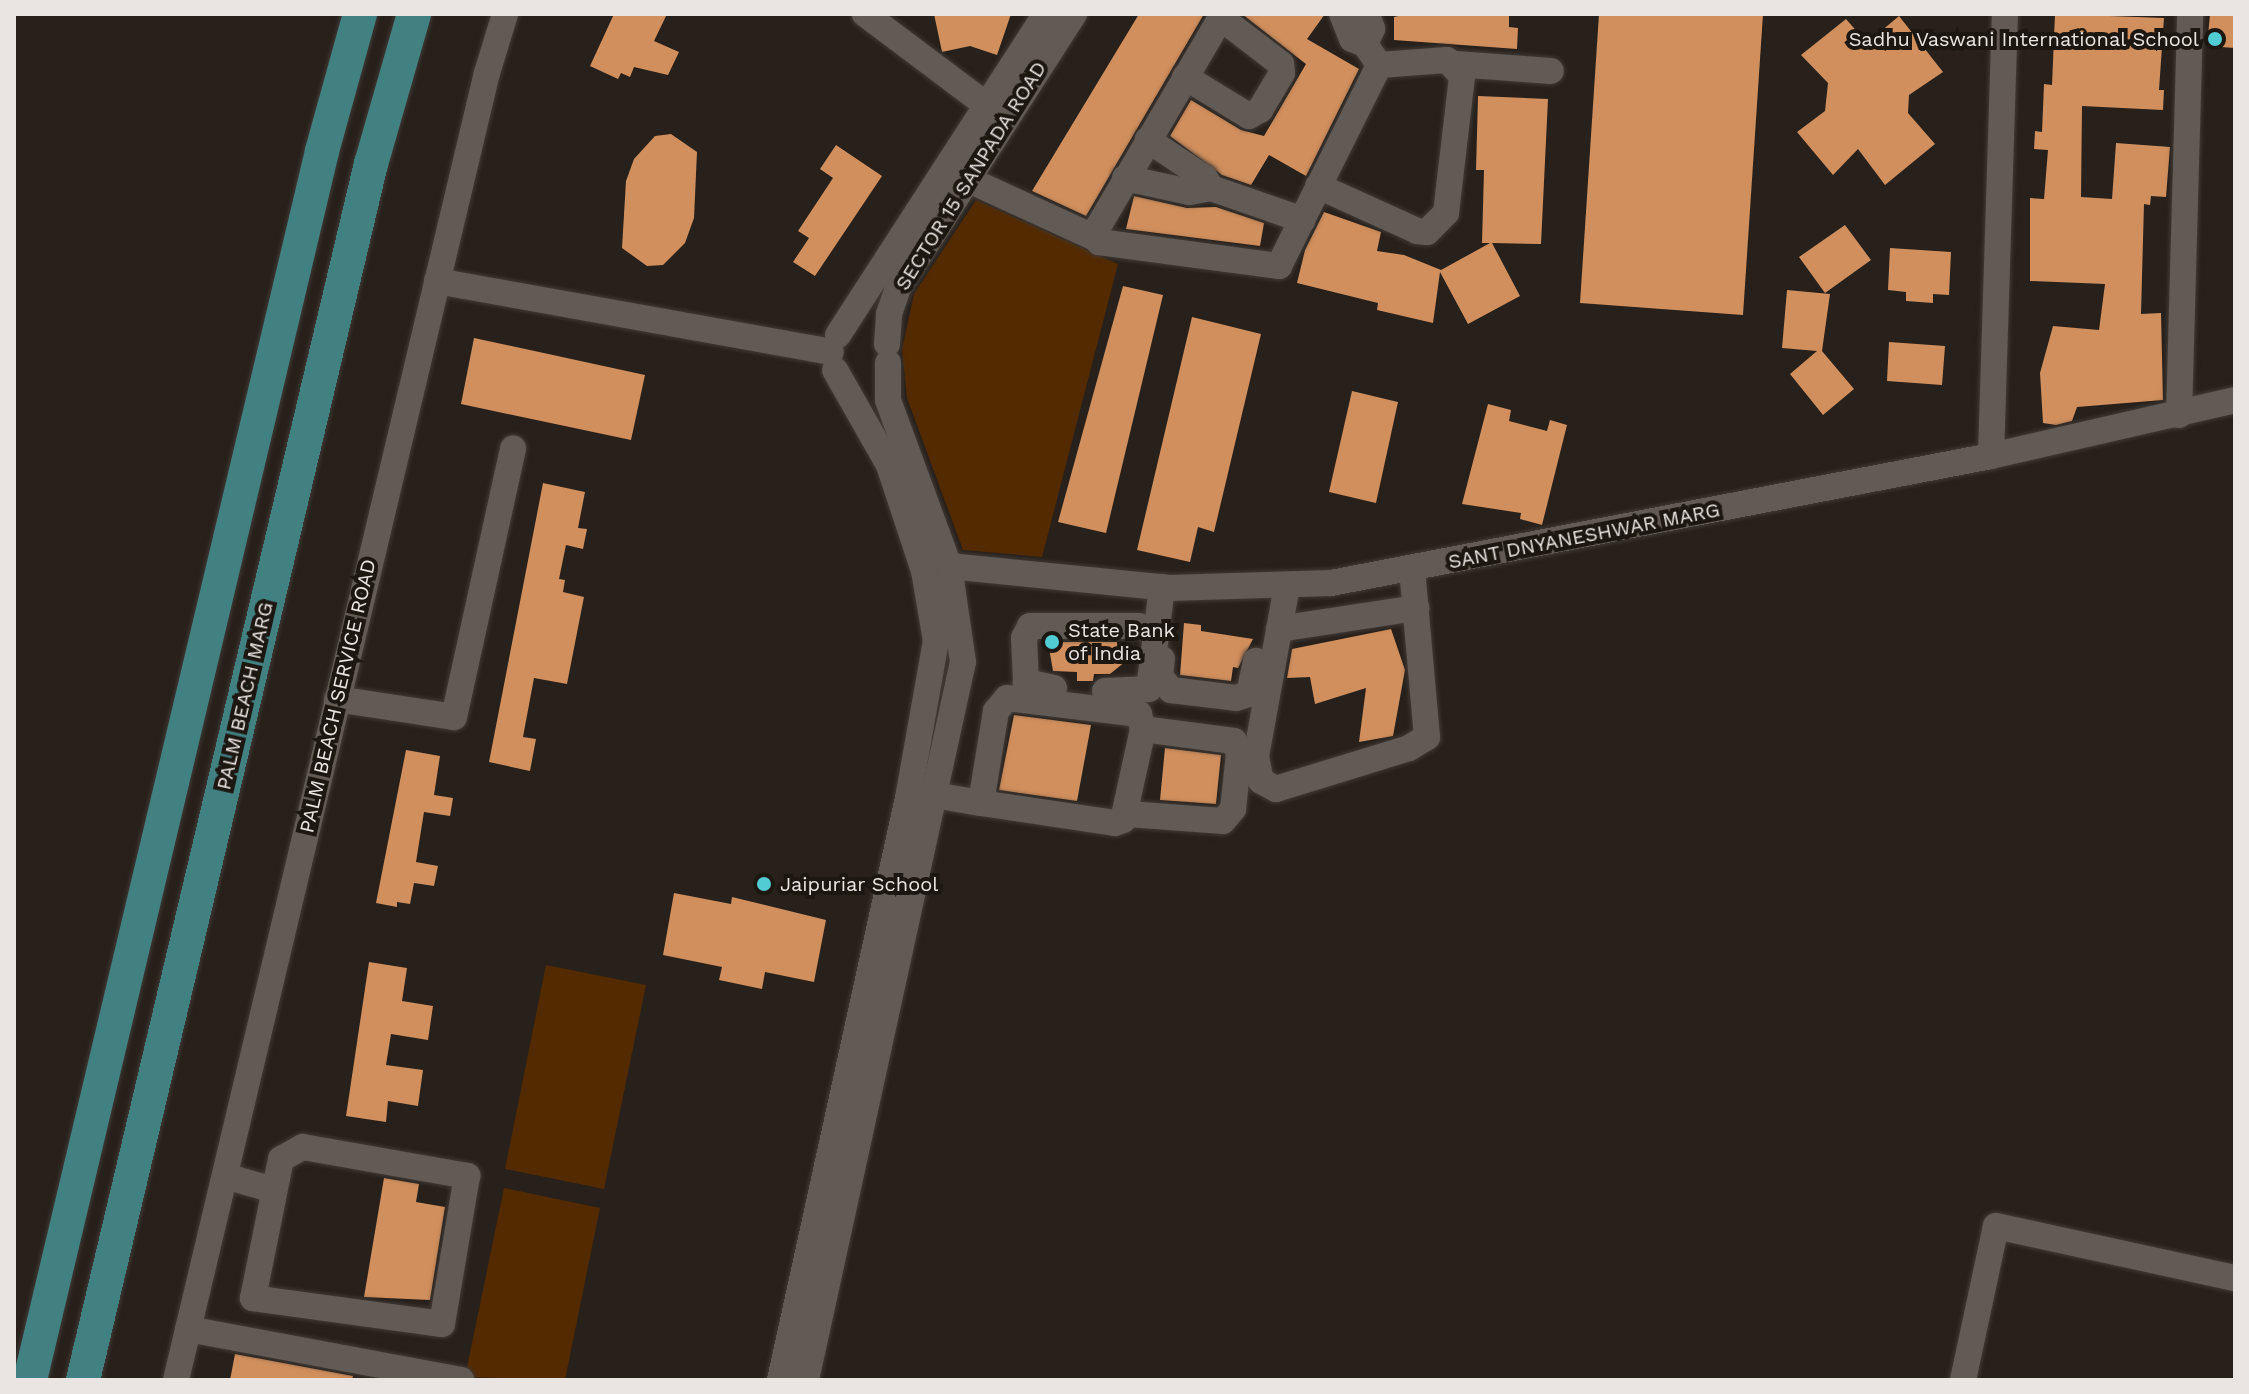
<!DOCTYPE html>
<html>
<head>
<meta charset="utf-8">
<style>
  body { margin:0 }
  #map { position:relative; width:2249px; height:1394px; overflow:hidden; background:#27201b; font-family:"Work Sans",sans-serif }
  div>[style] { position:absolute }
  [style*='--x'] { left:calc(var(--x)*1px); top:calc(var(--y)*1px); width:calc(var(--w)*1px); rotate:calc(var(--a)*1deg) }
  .green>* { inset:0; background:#542a00 }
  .building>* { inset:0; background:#d18f5d }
  .roads { filter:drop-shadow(0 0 2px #403a36) drop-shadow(0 0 2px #403a36) }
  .minor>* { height:26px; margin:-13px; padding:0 13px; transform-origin:13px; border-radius:13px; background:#625a54 }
  .major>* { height:34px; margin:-17px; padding:0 17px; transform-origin:17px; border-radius:17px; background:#428182 }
  .dots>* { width:22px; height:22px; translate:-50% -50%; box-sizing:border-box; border:4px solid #1d1712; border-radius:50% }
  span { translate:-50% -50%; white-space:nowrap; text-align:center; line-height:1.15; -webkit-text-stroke:8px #1d1712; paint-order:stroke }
  .poi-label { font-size:20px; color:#eae5e2 }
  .right { translate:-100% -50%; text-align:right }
  .left { translate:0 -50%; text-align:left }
  .street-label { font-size:20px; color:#eae5e2 }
  .frame { position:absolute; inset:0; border:16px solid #eae5e2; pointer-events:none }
</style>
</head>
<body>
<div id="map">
  <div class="green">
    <i style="clip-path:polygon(976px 200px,1118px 264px,1042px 557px,963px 550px,907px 398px,902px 349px,914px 294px)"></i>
    <i style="clip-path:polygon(546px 965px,646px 985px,604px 1189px,505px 1169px)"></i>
    <i style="clip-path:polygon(504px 1188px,600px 1208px,565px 1380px,465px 1377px)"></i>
  </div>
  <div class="building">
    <i style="clip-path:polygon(614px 14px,667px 14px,654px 41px,679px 52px,668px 75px,634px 67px,630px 77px,621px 73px,618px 79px,590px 66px)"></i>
    <i style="clip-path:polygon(934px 14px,1011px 14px,997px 55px,970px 46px,942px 52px)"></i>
    <i style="clip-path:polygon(1139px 14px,1204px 14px,1086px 216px,1032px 191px)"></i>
    <i style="clip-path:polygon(1242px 14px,1325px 14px,1307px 39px,1359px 69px,1306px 176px,1269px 155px,1251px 185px,1222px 175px,1170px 136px,1191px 100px,1241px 130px,1264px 136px,1306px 64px)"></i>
    <i style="clip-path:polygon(1408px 14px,1509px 14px,1509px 27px,1518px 28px,1517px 49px,1394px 40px,1394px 17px)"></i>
    <i style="clip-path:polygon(1599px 14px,1763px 14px,1743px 315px,1580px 303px)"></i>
    <i style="clip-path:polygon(2055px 14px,2164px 18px,2159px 90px,2164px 90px,2163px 110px,2082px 106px,2081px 197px,2112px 199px,2116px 143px,2170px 147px,2166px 197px,2151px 196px,2150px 205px,2144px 204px,2141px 314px,2161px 313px,2163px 400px,2077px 407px,2072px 421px,2056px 425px,2043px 423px,2040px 373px,2053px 326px,2099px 330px,2105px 284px,2030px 281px,2030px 198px,2044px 199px,2048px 150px,2034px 149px,2035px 131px,2042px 132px,2044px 84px,2052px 85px)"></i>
    <i style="clip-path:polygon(2210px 14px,2235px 14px,2235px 48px,2207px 46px)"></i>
    <i style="clip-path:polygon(1899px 16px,1943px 72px,1909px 95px,1908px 113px,1935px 144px,1885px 185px,1858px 149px,1833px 175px,1797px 132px,1825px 111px,1828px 83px,1801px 55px,1846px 19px,1867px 43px)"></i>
    <i style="clip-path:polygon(1478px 96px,1548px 99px,1541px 244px,1492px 243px,1520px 296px,1468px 324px,1440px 272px,1433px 323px,1377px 310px,1378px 303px,1297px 283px,1305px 250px,1324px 212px,1381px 232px,1377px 251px,1404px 255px,1441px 270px,1490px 243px,1482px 243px,1484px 170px,1476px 170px)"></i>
    <i style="clip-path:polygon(671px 134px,697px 152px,694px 218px,685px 243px,663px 265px,647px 266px,622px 248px,626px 181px,634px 159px,655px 136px)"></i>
    <i style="clip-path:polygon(836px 145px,882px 176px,815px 276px,793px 262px,809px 238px,798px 231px,833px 178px,820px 169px)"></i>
    <i style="clip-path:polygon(1134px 196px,1187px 208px,1216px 207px,1264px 223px,1260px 246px,1126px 229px)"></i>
    <i style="clip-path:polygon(1845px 225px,1871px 260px,1825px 293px,1799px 257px)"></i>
    <i style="clip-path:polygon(1890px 248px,1951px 252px,1949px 295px,1933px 294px,1933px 303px,1906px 301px,1906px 292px,1888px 290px)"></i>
    <i style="clip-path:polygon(1123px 286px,1163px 295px,1106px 533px,1058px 522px)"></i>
    <i style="clip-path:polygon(1787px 290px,1830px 294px,1822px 351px,1854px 389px,1823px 415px,1790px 374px,1817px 351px,1782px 348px)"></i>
    <i style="clip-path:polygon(1192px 317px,1261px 334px,1214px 532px,1198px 527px,1190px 562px,1137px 550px)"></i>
    <i style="clip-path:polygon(474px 338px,645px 375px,631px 440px,461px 404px)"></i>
    <i style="clip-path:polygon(1889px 342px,1945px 346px,1942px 385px,1887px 381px)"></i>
    <i style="clip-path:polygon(1352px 391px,1398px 402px,1376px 503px,1329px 492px)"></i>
    <i style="clip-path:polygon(1488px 404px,1511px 410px,1509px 421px,1547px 431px,1550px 420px,1567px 425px,1542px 525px,1520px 519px,1521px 513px,1462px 504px)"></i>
    <i style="clip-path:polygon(543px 483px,585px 492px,578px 528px,587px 529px,583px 549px,566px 545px,559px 579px,565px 580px,563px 592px,584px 597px,567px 684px,534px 678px,523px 737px,536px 739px,530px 771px,489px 762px)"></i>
    <i style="clip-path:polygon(1184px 623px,1201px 625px,1201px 631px,1253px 639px,1238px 668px,1233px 667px,1231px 681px,1180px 675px)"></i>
    <i style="clip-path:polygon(1391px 629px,1405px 670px,1393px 736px,1359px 742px,1366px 688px,1315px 704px,1310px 677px,1287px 678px,1292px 649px)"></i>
    <i style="clip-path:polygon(1048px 642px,1126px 642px,1126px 661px,1110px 674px,1094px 674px,1093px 681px,1077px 681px,1077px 672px,1053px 671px)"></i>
    <i style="clip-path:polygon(1014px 715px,1091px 725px,1077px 801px,999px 790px)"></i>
    <i style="clip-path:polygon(1165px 748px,1221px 755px,1216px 804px,1160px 800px)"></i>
    <i style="clip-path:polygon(406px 750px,440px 756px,434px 795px,453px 798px,450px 816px,424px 812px,416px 862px,438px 866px,434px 886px,414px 883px,410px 904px,397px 902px,397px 907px,376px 903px)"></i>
    <i style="clip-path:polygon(674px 893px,731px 904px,732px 897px,826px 920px,814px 982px,765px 972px,762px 989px,719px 980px,722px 967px,663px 955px)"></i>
    <i style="clip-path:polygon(369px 962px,407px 968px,402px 1001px,433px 1006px,428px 1040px,391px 1034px,386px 1065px,423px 1070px,418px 1106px,388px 1101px,386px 1122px,346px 1116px)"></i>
    <i style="clip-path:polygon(384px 1178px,419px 1184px,416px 1202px,445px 1207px,430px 1300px,364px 1297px)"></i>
    <i style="clip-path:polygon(235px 1354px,353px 1376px,352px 1380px,230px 1380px)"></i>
  </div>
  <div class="roads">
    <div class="minor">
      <i style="--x:865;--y:14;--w:151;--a:36.9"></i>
      <i style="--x:1223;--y:14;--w:253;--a:120.4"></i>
      <i style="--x:1095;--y:232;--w:11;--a:68"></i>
      <i style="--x:1099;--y:242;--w:182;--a:7.6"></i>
      <i style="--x:1279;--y:266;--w:225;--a:-63.5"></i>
      <i style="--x:1342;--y:14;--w:27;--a:68"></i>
      <i style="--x:1352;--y:39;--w:14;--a:21"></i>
      <i style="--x:1365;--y:44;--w:25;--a:56"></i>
      <i style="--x:1365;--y:44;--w:17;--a:-65"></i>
      <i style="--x:1372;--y:29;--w:16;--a:-108"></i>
      <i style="--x:1456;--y:64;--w:95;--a:4.2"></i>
      <i style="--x:1185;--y:77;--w:75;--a:31.4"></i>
      <i style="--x:1249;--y:116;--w:13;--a:-29"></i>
      <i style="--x:1260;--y:110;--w:43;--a:-59.3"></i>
      <i style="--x:1282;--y:73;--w:9;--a:-96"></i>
      <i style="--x:1281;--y:64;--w:76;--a:-142.5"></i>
      <i style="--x:1125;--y:178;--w:66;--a:12.2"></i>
      <i style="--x:1190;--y:192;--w:21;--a:-11"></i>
      <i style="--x:1211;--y:188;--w:12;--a:-121"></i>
      <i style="--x:1205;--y:178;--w:69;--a:-146.3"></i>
      <i style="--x:967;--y:179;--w:141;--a:24.7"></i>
      <i style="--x:1318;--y:186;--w:109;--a:24.4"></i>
      <i style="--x:1417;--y:231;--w:10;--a:6"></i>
      <i style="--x:1427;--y:232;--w:27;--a:-45"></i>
      <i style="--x:1446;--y:213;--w:138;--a:-83.3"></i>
      <i style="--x:1462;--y:76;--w:22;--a:-133"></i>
      <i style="--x:1447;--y:60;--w:68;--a:175.8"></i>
      <i style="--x:1211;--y:188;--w:97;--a:19.2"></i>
      <i style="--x:437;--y:281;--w:400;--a:10.2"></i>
      <i style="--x:838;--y:335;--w:382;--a:-57.1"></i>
      <i style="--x:887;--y:344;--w:30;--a:-86"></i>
      <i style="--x:889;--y:314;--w:28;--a:-71"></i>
      <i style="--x:898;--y:288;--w:326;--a:-57.3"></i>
      <i style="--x:2179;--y:415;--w:401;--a:-88.4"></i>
      <i style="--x:1991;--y:456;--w:442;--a:-88.2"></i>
      <i style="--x:924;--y:571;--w:25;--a:-11"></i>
      <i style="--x:949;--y:566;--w:221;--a:5.7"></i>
      <i style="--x:1169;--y:588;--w:162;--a:-1.8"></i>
      <i style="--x:1331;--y:583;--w:672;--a:-10.89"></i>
      <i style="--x:1991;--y:456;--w:250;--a:-12.9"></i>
      <i style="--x:1287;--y:586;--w:173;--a:100.3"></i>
      <i style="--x:1256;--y:756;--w:25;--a:79"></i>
      <i style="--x:1261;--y:781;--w:17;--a:28"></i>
      <i style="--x:1276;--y:789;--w:139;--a:-17.1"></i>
      <i style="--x:1409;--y:748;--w:21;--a:-31"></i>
      <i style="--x:1427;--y:737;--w:168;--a:-95.1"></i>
      <i style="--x:1279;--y:629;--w:139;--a:-8.7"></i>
      <i style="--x:1162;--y:659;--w:17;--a:97"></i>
      <i style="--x:1160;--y:676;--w:18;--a:52"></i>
      <i style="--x:1171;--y:690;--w:65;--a:7"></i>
      <i style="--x:1236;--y:698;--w:14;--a:-17"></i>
      <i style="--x:1249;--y:694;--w:34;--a:-78"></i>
      <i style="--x:1054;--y:688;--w:29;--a:-168"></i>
      <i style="--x:1026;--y:682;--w:44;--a:-92.6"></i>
      <i style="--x:1024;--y:638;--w:13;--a:-63"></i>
      <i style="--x:1030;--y:626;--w:109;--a:0"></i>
      <i style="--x:1105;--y:691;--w:44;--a:-2.6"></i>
      <i style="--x:1149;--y:689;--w:103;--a:-82.7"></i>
      <i style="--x:337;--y:699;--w:118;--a:8.7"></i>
      <i style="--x:454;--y:717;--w:275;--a:-77.6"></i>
      <i style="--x:934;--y:795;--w:48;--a:9.7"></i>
      <i style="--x:981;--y:803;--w:135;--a:8.5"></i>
      <i style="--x:1115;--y:823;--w:9;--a:-21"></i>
      <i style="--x:1123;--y:820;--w:93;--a:-77.6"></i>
      <i style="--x:1143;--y:729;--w:16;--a:-105"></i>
      <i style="--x:1139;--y:714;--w:133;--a:-173.1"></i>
      <i style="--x:1007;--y:698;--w:17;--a:130"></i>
      <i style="--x:996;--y:711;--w:93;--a:99.3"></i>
      <i style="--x:1128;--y:814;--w:95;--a:4.2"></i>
      <i style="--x:1223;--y:821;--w:16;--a:-50"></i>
      <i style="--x:1233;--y:809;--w:55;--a:-83.8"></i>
      <i style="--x:1239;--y:754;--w:14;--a:-111"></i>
      <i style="--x:1234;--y:741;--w:92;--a:-172.5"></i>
      <i style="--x:303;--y:1147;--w:167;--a:10"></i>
      <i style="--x:467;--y:1176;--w:150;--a:99.6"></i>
      <i style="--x:442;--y:1324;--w:191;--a:-172.2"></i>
      <i style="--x:253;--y:1298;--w:142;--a:-78.6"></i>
      <i style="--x:281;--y:1159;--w:25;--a:-29"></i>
      <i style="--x:225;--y:1176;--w:51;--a:15.9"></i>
      <i style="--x:188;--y:1329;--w:278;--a:10.6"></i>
      <i style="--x:176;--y:1380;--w:1343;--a:-76.62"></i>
      <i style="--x:487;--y:73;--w:62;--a:-73"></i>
      <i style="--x:780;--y:1380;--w:596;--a:-77.6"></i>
      <i style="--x:908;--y:798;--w:159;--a:-79.9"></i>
      <i style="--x:936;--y:641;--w:71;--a:-99.7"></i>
      <i style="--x:924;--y:571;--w:112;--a:-108.3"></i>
      <i style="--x:889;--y:465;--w:109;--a:-119.6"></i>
      <i style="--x:806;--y:1380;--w:735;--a:-77.67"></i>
      <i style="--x:963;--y:662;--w:97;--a:-98.3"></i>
      <i style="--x:949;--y:566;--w:177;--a:-110.2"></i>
      <i style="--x:888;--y:400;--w:37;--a:-90"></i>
      <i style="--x:1963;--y:1380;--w:157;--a:-77.9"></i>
      <i style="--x:1996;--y:1226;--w:245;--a:12.3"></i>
    </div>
    <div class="major">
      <i style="--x:30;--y:1380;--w:1263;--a:-76.63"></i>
      <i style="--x:322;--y:151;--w:142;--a:-74.5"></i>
      <i style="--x:83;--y:1380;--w:1250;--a:-76.68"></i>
      <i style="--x:371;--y:164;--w:156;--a:-74"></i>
    </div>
  </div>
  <div class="dots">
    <i style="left:2215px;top:39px;background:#51ccd3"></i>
    <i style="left:1052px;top:642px;background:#51ccd3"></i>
    <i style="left:764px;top:884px;background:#51ccd3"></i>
  </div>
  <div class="poi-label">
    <span class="right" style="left:2199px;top:39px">Sadhu Vaswani International School</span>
    <span class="left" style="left:1068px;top:642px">State Bank<br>of India</span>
    <span class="left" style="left:780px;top:884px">Jaipuriar School</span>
  </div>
  <div class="street-label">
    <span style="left:971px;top:176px;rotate:-58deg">SECTOR 15 SANPADA ROAD</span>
    <span style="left:1584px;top:536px;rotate:-11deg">SANT DNYANESHWAR MARG</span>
    <span style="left:245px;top:696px;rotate:-77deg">PALM BEACH MARG</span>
    <span style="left:338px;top:696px;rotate:-77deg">PALM BEACH SERVICE ROAD</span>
  </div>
  <div class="frame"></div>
</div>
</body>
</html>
